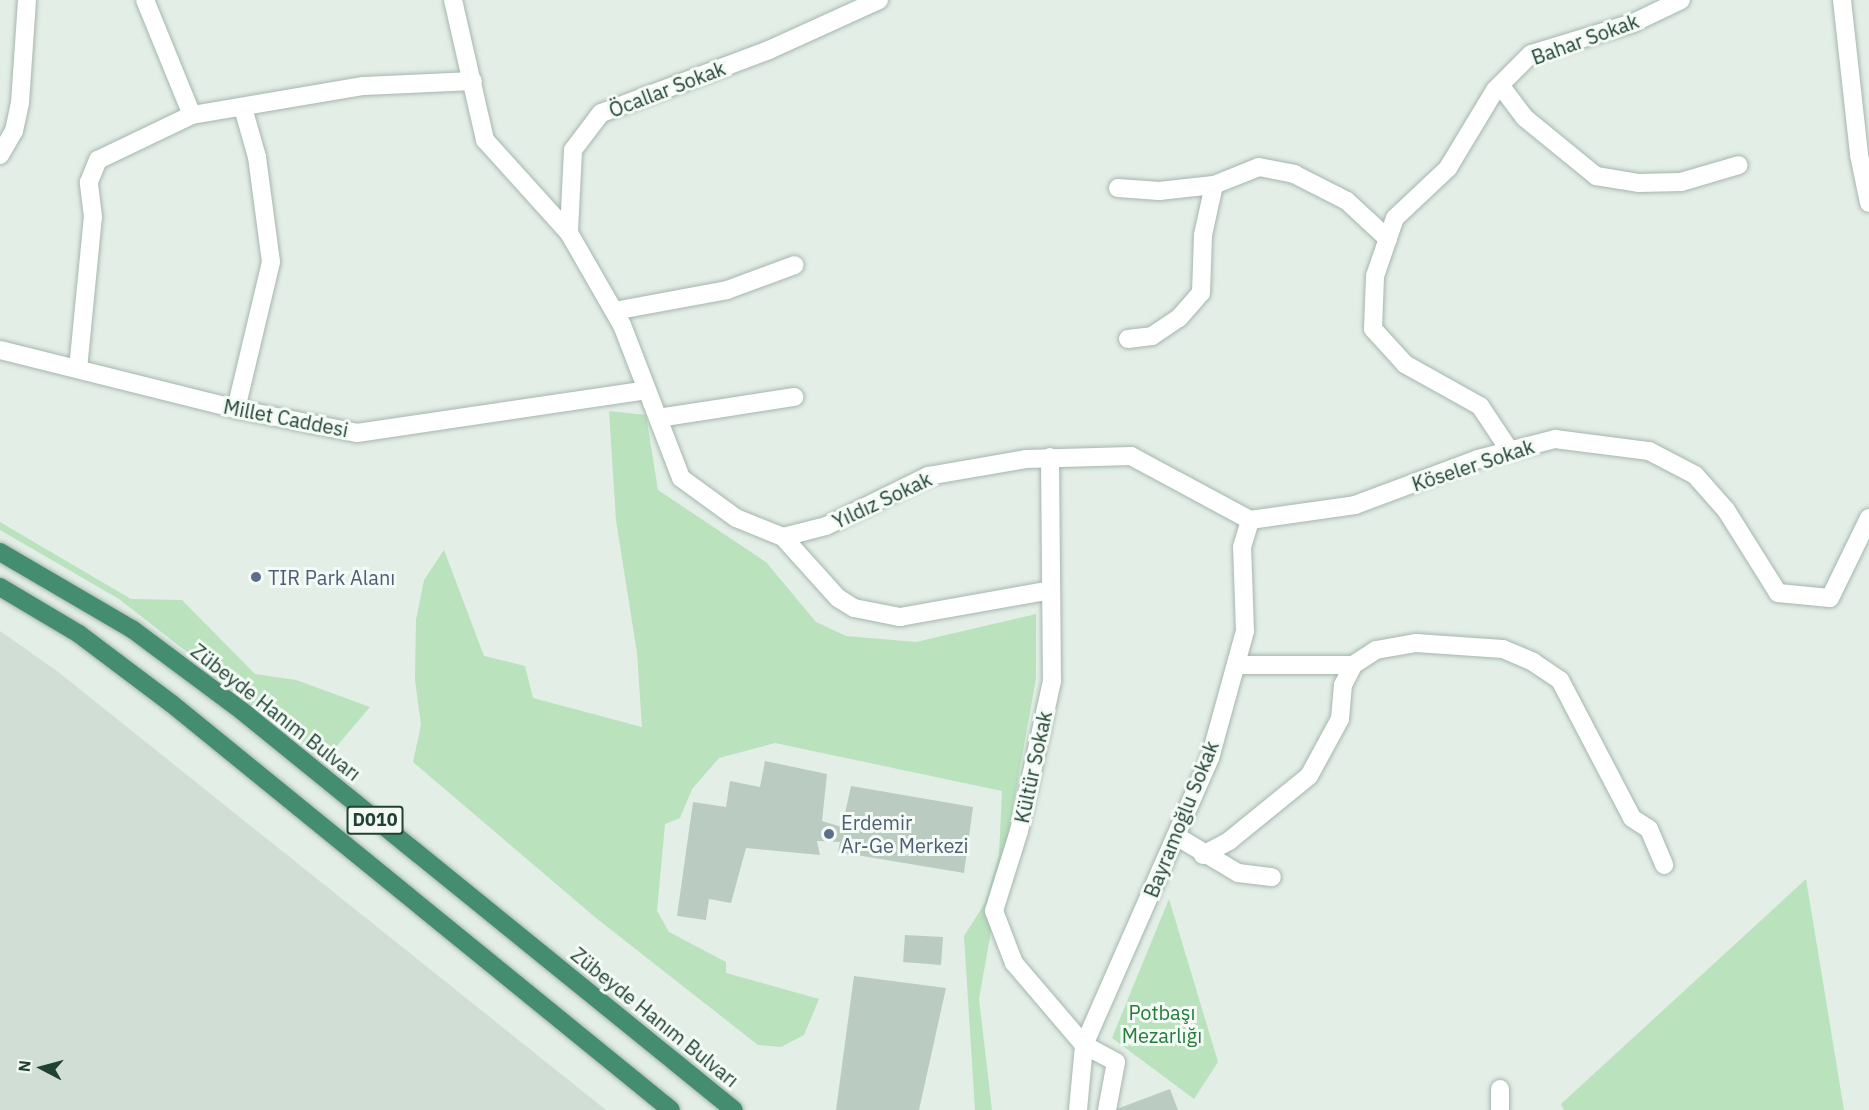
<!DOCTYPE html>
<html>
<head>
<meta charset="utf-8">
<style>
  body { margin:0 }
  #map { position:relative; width:1869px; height:1110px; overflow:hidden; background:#e3eee7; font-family:"IBM Plex Sans",sans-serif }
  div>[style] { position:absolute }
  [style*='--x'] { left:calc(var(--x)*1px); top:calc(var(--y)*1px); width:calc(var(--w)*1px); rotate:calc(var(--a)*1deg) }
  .built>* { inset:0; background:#d0ded6 }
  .green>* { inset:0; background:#b9e2bd }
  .building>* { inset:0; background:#baccc2 }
  .roads { filter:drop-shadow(0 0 2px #a5b7ad) drop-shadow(0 0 2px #a5b7ad) }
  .minor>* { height:18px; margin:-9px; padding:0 9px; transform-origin:9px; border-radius:9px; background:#fff }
  .trunk>* { height:18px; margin:-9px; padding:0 9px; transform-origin:9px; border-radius:9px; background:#458d70 }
  .dots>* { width:16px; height:16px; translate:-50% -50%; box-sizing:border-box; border:3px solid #f4faf6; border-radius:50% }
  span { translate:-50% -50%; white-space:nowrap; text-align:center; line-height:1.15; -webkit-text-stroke:6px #f4faf6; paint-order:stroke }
  .shield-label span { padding:2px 4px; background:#f4faf6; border:2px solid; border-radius:4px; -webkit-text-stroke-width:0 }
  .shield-label { font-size:18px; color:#204233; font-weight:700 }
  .street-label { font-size:20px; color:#204233 }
  .service-label { font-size:20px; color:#4e5e75 }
  .left { translate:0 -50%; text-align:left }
  .park-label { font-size:20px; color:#257d39 }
  .north { position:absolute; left:12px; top:1038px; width:60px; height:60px; -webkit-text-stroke:4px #f4faf6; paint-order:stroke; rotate:276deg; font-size:16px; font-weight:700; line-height:24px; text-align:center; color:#204233 }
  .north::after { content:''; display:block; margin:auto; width:21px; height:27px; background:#204233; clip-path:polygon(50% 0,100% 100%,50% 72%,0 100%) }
</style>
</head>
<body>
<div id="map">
  <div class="built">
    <i style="clip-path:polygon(0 631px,57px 671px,606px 1110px,0 1110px)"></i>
  </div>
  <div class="green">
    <i style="clip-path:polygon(609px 411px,646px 415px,658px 490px,766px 562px,816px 622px,846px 636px,916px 642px,1036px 614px,1036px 678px,979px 999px,992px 1110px,975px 1110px,964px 936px,985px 903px,999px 855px,1002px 791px,775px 743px,719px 758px,692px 789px,680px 818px,665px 824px,657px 911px,669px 932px,726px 962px,726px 973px,819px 999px,804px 1035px,781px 1047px,758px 1045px,596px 918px,413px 762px,421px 725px,415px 680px,416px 620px,424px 580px,444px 550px,484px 656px,525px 666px,533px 698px,642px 727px,637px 653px,616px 520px)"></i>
    <i style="clip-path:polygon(0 522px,131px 599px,182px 600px,255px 674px,296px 680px,370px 707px,330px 754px,322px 757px,119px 599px,0 530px)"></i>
    <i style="clip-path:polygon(1806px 879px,1844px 1110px,1564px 1110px,1561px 1104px)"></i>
    <i style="clip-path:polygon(1169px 899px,1218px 1062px,1194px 1099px,1112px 1038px)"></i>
  </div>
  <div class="building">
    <i style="clip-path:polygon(765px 761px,827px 774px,822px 821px,842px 827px,851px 786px,973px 807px,964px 873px,838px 852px,840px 842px,817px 841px,820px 855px,746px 848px,731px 903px,709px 899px,706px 920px,677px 916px,693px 802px,726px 807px,730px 781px,760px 787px)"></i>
    <i style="clip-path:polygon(905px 935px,943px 937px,941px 965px,903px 962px)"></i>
    <i style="clip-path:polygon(854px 976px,946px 988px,919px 1110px,836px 1110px)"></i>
    <i style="clip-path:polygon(1170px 1089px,1178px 1110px,1114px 1110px)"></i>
  </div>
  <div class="roads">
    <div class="minor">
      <i style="--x:145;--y:0;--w:124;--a:67.8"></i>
      <i style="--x:453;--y:0;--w:144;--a:77.1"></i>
      <i style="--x:485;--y:140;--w:125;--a:47.9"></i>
      <i style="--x:879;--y:0;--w:121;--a:155.6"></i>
      <i style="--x:769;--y:50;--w:179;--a:159.4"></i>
      <i style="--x:601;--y:113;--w:46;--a:127.1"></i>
      <i style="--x:573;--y:150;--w:83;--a:92.8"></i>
      <i style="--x:569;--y:233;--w:106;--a:60.1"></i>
      <i style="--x:622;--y:325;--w:164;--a:68.9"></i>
      <i style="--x:681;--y:478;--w:68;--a:36"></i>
      <i style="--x:736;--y:518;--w:51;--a:22"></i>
      <i style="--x:783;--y:537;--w:44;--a:-14.3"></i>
      <i style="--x:826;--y:526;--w:114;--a:-26.1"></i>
      <i style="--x:928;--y:476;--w:99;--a:-9.8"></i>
      <i style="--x:1026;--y:459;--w:105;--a:-1.6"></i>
      <i style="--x:1131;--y:456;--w:135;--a:28.3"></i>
      <i style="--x:1842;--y:0;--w:156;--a:83.7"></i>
      <i style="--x:1859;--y:155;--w:49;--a:78.2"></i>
      <i style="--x:1500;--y:85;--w:41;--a:52.9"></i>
      <i style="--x:1525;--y:118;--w:92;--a:39.2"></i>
      <i style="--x:1596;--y:176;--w:44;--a:9.2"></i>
      <i style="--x:1639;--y:183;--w:42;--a:-1.4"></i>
      <i style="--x:1681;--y:182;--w:60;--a:-16.3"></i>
      <i style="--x:0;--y:155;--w:28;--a:-60"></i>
      <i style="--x:14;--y:131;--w:29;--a:-78"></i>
      <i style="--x:20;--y:103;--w:103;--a:-86.1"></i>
      <i style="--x:1118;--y:188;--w:41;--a:4.2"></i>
      <i style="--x:1159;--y:191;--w:55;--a:-6.2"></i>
      <i style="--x:1214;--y:185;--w:48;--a:-21.8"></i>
      <i style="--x:1259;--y:167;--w:36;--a:11"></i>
      <i style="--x:1294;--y:174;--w:59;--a:27"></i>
      <i style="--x:1347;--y:201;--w:56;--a:42.8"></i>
      <i style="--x:614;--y:311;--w:115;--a:-10.5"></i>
      <i style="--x:727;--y:290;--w:72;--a:-20.2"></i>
      <i style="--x:1128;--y:339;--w:24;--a:-7"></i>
      <i style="--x:1152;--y:336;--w:32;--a:-34"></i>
      <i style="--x:1179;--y:318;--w:33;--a:-49"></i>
      <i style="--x:1201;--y:293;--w:58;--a:-88"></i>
      <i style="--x:1203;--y:235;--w:51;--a:-77.6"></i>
      <i style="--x:0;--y:350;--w:243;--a:14"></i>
      <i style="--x:236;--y:409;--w:123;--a:11.2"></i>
      <i style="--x:357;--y:433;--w:293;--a:-8.4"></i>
      <i style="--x:78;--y:369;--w:153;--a:-84.4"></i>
      <i style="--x:93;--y:217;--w:35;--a:-97"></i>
      <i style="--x:89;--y:182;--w:24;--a:-68"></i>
      <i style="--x:98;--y:160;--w:104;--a:-25.6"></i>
      <i style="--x:192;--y:115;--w:174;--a:-9.6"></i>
      <i style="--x:364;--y:86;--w:109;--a:-2.6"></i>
      <i style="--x:236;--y:409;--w:151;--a:-76.6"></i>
      <i style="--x:271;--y:262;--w:106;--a:-97.6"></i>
      <i style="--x:257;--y:157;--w:51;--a:-105.9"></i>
      <i style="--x:658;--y:418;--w:138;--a:-8.8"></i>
      <i style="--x:1510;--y:451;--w:54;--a:-123.7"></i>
      <i style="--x:1480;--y:406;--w:86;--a:-150.8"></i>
      <i style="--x:1405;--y:364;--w:47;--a:-132.4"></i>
      <i style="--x:1373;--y:329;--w:53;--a:-87.8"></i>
      <i style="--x:1375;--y:276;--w:61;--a:-71"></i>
      <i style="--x:1395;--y:218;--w:73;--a:-43.3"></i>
      <i style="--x:1448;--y:168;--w:91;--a:-58.9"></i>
      <i style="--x:1495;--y:90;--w:51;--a:-45"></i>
      <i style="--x:1531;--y:54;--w:107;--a:-16.9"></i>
      <i style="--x:1633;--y:23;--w:53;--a:-25.6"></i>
      <i style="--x:1050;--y:457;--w:224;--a:89.5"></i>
      <i style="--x:1052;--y:681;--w:154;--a:102.4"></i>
      <i style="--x:1019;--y:831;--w:84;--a:107.4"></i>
      <i style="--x:994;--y:911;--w:56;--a:69"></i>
      <i style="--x:1014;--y:963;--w:108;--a:49.5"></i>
      <i style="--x:1084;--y:1045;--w:36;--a:28"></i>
      <i style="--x:1116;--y:1062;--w:49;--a:100.6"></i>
      <i style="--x:1250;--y:520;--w:106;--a:-8.1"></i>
      <i style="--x:1355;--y:505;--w:131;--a:-20.5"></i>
      <i style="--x:1478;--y:459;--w:80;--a:-14.6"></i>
      <i style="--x:1555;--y:439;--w:95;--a:7.3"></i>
      <i style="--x:1649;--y:451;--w:52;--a:27.6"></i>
      <i style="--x:1695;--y:475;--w:47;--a:48.5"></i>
      <i style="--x:1726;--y:510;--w:98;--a:57.9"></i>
      <i style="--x:1778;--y:593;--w:52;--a:5.5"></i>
      <i style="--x:1830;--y:598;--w:89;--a:-64"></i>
      <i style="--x:783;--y:537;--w:82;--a:48"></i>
      <i style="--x:838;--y:598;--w:19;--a:32"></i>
      <i style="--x:854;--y:608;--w:47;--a:11.1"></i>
      <i style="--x:900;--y:617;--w:153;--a:-10.1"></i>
      <i style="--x:1236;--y:665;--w:117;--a:0"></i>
      <i style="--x:1176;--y:836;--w:72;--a:30.8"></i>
      <i style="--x:1238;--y:873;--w:34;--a:7"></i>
      <i style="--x:1203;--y:855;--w:30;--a:-28"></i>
      <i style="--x:1229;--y:841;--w:103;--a:-39.1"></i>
      <i style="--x:1309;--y:776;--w:65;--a:-61.5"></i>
      <i style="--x:1340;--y:719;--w:34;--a:-85"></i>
      <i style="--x:1343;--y:685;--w:22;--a:-63"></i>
      <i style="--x:1353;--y:665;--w:27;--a:-33"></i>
      <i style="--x:1376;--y:650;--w:41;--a:-9.9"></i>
      <i style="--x:1416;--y:643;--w:87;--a:3.9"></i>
      <i style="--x:1503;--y:649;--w:33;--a:23"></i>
      <i style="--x:1533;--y:662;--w:32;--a:34"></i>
      <i style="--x:1560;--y:680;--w:156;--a:62.4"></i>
      <i style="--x:1632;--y:818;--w:20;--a:33"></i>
      <i style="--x:1649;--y:829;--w:39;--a:67"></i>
      <i style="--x:1500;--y:1089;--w:21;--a:90"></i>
      <i style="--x:1078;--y:1110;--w:65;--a:-84.7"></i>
      <i style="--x:1084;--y:1045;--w:313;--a:-66.3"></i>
      <i style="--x:1210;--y:758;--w:132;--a:-74.6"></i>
      <i style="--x:1245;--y:631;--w:84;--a:-92"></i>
      <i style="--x:1242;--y:547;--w:28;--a:-73"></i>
    </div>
    <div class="trunk">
      <i style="--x:0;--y:552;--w:153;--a:30.3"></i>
      <i style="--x:132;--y:629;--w:137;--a:36.7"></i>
      <i style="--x:242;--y:711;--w:633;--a:39.04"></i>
      <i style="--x:0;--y:587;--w:92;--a:30.7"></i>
      <i style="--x:79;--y:634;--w:116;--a:37"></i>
      <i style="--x:172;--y:704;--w:643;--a:39.13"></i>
    </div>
  </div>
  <div class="dots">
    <i style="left:256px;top:577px;background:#5c6f8a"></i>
    <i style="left:829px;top:834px;background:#5c6f8a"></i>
  </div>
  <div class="shield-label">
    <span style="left:375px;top:820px">D010</span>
  </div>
  <div class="street-label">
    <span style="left:1585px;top:39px;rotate:-20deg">Bahar Sokak</span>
    <span style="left:667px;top:89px;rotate:-21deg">Öcallar Sokak</span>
    <span style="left:286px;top:418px;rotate:11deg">Millet Caddesi</span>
    <span style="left:1473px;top:465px;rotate:-18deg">Köseler Sokak</span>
    <span style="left:882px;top:500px;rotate:-25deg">Yıldız Sokak</span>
    <span style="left:276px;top:712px;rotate:38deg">Zübeyde Hanım Bulvarı</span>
    <span style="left:1033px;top:767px;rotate:-78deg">Kültür Sokak</span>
    <span style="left:1181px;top:819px;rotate:-68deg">Bayramoğlu Sokak</span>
    <span style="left:655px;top:1017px;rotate:39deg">Zübeyde Hanım Bulvarı</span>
  </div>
  <div class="service-label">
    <span class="left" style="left:268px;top:577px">TIR Park Alanı</span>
    <span class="left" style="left:841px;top:834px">Erdemir<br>Ar-Ge Merkezi</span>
  </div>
  <div class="park-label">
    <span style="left:1162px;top:1024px">Potbaşı<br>Mezarlığı</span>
  </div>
  <div class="north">N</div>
</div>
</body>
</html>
